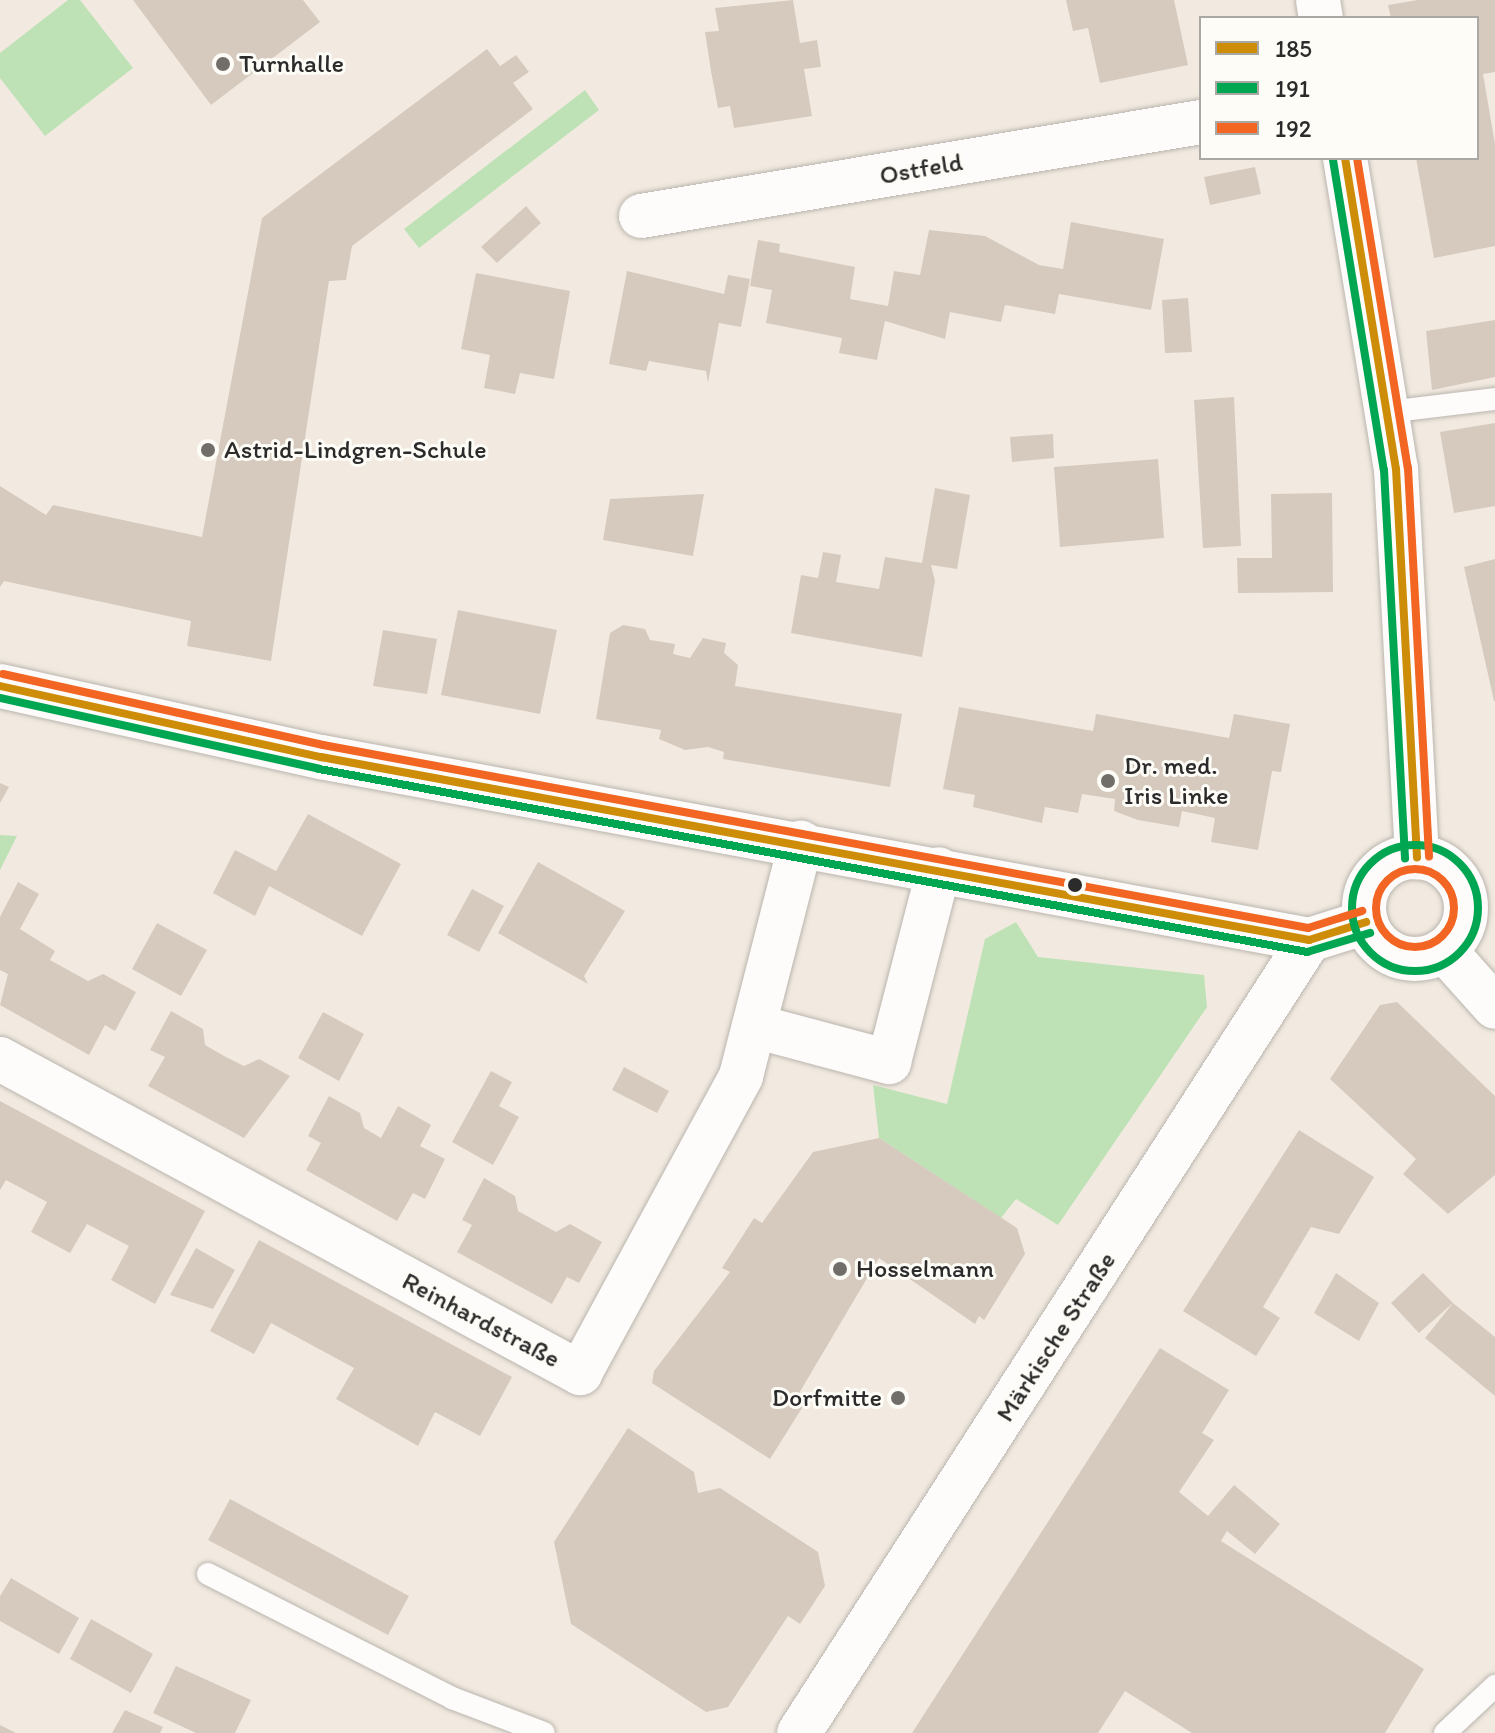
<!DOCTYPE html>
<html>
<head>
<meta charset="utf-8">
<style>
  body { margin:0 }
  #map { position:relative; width:1495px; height:1733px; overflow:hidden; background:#f2eae0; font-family:Itim,sans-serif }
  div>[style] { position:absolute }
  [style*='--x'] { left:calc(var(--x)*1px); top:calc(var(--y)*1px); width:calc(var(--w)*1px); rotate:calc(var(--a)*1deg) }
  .green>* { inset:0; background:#bee2b6 }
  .building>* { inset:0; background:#d6cabe }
  .roads { filter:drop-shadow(0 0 2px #bab5af) drop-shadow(0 0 2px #bab5af) }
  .service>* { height:22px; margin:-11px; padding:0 11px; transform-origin:11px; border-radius:11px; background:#fdfcfa }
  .minor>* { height:44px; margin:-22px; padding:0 22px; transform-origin:22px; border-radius:22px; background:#fdfcfa }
  .minor>.ring { margin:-22px; padding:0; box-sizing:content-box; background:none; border:44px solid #fdfcfa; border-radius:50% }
  .bus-1>* { height:8px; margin:-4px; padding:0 4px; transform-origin:4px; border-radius:4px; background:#ce8d09 }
  .bus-2>* { height:8px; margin:-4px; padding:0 4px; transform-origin:4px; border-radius:4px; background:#00a651 }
  .bus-2>.ring { margin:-4px; padding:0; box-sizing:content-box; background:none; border:8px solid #00a651; border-radius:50% }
  .bus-3>* { height:8px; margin:-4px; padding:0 4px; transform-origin:4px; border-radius:4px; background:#f26522 }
  .bus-3>.ring { margin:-4px; padding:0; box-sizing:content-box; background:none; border:8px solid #f26522; border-radius:50% }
  .dots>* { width:22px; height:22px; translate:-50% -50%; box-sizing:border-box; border:4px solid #fdfcf7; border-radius:50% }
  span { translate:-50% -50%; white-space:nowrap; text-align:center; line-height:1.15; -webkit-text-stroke:6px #fdfcf7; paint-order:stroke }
  .poi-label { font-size:26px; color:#2b2b2b }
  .left { translate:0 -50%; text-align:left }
  .right { translate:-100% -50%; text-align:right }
  .street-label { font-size:26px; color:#2b2b2b }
  .legend { position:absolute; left:1199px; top:16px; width:280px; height:144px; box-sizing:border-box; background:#fdfcf7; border:2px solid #a9a8a5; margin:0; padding:10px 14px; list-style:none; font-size:24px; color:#2b2b2b }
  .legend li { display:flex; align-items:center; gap:16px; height:40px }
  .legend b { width:40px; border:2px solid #a9a8a5 }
</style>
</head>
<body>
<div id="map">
  <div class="green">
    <i style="clip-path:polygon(68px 0,80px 0,133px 68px,45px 136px,0 78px,0 53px)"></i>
    <i style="clip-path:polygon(585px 90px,599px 110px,419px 248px,404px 229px)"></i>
    <i style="clip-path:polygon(0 835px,17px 836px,0 870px)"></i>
    <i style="clip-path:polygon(1016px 922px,1038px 957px,1204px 975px,1207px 1007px,1058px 1225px,1016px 1199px,1001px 1218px,879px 1138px,873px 1085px,947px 1104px,985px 939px)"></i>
  </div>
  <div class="building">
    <i style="clip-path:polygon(133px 0,303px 0,320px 22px,211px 105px)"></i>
    <i style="clip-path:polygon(793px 0,800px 43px,817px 40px,821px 67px,804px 69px,812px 116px,734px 128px,730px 106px,718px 108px,711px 71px,705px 32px,719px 31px,715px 8px)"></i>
    <i style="clip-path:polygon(1066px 0,1174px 0,1188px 65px,1100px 83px,1088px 28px,1073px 31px)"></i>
    <i style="clip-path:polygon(1418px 0,1495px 0,1495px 72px,1483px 74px,1495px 144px,1495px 246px,1434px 258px,1416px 158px,1477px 158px,1477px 18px,1391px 18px,1388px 5px)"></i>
    <i style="clip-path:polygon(487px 49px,500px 66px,516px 55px,529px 72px,513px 83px,533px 109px,352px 246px,346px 280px,329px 281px,271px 661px,187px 646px,191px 621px,4px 581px,0 587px,0 486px,46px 515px,53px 505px,202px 537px,262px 218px)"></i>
    <i style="clip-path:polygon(1255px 167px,1261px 194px,1210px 205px,1204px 177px)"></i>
    <i style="clip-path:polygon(526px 206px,541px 223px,497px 263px,481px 247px)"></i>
    <i style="clip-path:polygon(1071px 222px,1164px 239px,1151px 310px,1059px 294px,1055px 314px,1005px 305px,1001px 322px,950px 312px,945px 339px,885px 321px,877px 360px,839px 353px,842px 338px,766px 323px,772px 290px,750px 286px,758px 240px,780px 244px,779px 252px,855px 267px,850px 299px,888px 306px,894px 271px,920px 275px,929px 230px,985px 236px,1039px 265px,1063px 269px)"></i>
    <i style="clip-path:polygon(627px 271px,724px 294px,728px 275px,750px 279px,741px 327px,719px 323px,708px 383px,706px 371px,649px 361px,646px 371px,609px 364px)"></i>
    <i style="clip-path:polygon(476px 273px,570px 291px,554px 379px,520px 373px,515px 394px,484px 388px,490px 355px,461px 349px)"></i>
    <i style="clip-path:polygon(1188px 298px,1192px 352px,1165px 353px,1162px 300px)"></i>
    <i style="clip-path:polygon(1495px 320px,1495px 377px,1432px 390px,1426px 331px)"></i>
    <i style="clip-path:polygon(1234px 397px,1241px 546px,1203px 548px,1194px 400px)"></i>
    <i style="clip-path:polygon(1495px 423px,1495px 506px,1454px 513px,1440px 432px)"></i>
    <i style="clip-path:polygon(1053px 434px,1054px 458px,1012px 462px,1010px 437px)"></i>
    <i style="clip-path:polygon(1158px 459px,1164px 538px,1060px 547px,1054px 467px)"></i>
    <i style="clip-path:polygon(935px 488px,970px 495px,957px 569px,931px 565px,935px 581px,922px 657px,791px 633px,801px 575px,818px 578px,823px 552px,841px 555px,836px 582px,879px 589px,885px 557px,922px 563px)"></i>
    <i style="clip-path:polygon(1332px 493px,1333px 592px,1238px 593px,1237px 558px,1272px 558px,1271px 494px)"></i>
    <i style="clip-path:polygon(704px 494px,693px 556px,603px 540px,610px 499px)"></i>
    <i style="clip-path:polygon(1495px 559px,1495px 701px,1494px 701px,1464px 567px)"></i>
    <i style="clip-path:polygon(458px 610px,557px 630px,540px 714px,441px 695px)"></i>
    <i style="clip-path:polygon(623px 625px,645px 629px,650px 640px,675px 644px,673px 654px,690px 658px,703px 638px,726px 643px,724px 653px,738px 665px,735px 686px,902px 714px,890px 787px,723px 759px,724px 752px,708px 747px,685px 750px,659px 739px,661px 730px,596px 719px,610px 633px)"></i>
    <i style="clip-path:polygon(383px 630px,437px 639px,427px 694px,373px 686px)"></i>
    <i style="clip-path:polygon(959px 707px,1093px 731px,1096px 714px,1229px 738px,1234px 714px,1290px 724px,1281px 772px,1272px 771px,1258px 850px,1211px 842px,1215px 818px,1182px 811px,1179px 827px,1138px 820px,1114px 811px,1115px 799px,1082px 794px,1078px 813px,1045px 807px,1042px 823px,973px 807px,975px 795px,943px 789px)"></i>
    <i style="clip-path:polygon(0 783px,9px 787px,0 803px)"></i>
    <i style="clip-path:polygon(308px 814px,401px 864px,362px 936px,269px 886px,255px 916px,213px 893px,235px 850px,276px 871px)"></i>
    <i style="clip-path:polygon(538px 862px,625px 911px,584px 976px,588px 984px,498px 933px)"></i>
    <i style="clip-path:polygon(18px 882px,39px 894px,20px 929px,55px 951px,50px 960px,88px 981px,103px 974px,136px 992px,115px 1031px,105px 1025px,89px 1055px,0 1005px,8px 974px,0 970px,0 917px)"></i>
    <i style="clip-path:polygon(472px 889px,504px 906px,479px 952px,447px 935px)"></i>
    <i style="clip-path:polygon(157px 923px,207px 950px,181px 996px,132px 969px)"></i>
    <i style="clip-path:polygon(1397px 1002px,1495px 1096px,1495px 1175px,1448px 1214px,1403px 1174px,1416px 1159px,1330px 1079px,1380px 1005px)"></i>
    <i style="clip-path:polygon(171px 1011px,203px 1029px,205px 1045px,224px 1056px,244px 1066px,259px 1059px,290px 1076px,244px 1138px,148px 1086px,165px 1057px,150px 1050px)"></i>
    <i style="clip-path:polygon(323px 1012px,364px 1034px,339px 1081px,298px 1058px)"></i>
    <i style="clip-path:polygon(624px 1067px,669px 1091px,657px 1113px,612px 1090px)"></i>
    <i style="clip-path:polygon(491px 1071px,512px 1082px,499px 1106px,519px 1117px,493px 1165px,452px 1142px)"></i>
    <i style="clip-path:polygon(329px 1096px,360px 1113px,364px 1128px,381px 1138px,398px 1106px,431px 1125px,420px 1146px,445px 1159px,425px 1199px,413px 1193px,397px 1221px,306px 1170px,321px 1143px,308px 1136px)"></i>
    <i style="clip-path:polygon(0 1101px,205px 1211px,155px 1304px,111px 1280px,129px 1246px,87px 1224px,70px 1253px,31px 1232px,47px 1202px,6px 1180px,0 1190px)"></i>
    <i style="clip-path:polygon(1299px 1130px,1374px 1177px,1339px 1234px,1311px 1227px,1263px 1307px,1280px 1318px,1256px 1356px,1183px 1311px)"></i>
    <i style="clip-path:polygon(879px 1138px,1017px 1228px,1025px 1254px,984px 1320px,979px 1316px,975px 1324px,879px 1258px,798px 1395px,807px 1400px,770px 1459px,652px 1383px,654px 1371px,730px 1272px,722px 1268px,754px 1218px,762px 1223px,813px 1152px)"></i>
    <i style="clip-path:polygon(484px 1178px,515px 1196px,518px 1211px,556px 1232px,570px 1224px,602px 1242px,579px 1283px,567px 1277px,552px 1304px,457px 1252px,472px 1225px,462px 1220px)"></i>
    <i style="clip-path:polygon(259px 1240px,512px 1377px,480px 1436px,435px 1412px,418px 1446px,336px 1399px,354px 1368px,271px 1323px,254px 1354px,210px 1331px)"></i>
    <i style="clip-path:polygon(196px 1248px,235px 1270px,213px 1309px,170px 1295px)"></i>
    <i style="clip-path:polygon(1336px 1273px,1379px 1303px,1359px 1341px,1314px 1313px)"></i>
    <i style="clip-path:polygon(1423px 1273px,1453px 1303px,1419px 1333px,1391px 1303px)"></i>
    <i style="clip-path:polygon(1453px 1303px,1495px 1337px,1495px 1396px,1425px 1338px)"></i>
    <i style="clip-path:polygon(1160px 1348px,1229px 1390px,1202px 1433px,1214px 1440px,1179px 1492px,1208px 1516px,1234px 1485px,1280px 1524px,1255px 1554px,1227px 1531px,1221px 1541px,1424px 1669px,1385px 1733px,1192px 1733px,1125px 1691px,1098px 1733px,912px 1733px)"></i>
    <i style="clip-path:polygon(628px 1428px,694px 1472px,698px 1493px,720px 1488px,818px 1552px,825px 1586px,800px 1624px,788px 1616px,728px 1707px,706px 1712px,571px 1624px,554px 1542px)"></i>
    <i style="clip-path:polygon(230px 1499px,409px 1596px,388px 1635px,208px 1540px)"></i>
    <i style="clip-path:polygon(11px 1578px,79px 1618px,59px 1654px,0 1621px,0 1596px)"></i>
    <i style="clip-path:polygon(91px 1619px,153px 1654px,131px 1693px,70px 1659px)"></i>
    <i style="clip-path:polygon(176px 1666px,251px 1700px,235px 1733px,196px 1733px,153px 1713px)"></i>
    <i style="clip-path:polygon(125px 1710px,163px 1727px,160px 1733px,112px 1733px)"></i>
    <i style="clip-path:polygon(0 1725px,16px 1733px,0 1733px)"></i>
  </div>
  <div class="roads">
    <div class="service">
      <i style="--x:1387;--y:412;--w:109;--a:-6.9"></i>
      <i style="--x:208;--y:1574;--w:274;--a:26.9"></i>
      <i style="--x:452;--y:1698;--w:98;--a:20.8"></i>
      <i style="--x:1445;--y:1733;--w:69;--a:-43.2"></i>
    </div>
    <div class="minor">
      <i style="--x:1318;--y:0;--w:18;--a:81"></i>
      <i style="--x:1345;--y:158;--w:315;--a:80.7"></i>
      <i style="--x:1396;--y:469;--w:389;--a:86.9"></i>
      <i style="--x:641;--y:216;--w:568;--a:-9.53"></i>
      <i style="--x:0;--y:686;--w:329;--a:12.5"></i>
      <i style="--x:321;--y:757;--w:1005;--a:10.49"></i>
      <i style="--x:1309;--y:940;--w:60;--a:-17.5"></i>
      <i class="ring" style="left:1364px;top:857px;width:58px;height:58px"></i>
      <i style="--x:1444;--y:950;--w:76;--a:48.2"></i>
      <i style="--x:754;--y:1026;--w:140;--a:14.9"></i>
      <i style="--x:889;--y:1062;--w:199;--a:-75.5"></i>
      <i style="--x:0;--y:1059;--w:660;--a:28.43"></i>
      <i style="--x:580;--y:1373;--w:338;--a:-61.5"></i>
      <i style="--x:741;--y:1076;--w:241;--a:-75.6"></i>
      <i style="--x:799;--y:1733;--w:943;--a:-57.25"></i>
    </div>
  </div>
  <div class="bus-1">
    <i style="--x:1345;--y:158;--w:315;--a:80.7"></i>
    <i style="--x:1396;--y:469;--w:389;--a:86.9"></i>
    <i style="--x:0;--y:686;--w:329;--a:12.5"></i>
    <i style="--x:321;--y:757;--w:1005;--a:10.49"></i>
    <i style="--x:1309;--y:940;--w:60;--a:-17.5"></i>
  </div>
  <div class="bus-2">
    <i style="--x:1333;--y:160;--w:314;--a:80.7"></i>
    <i style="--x:1384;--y:470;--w:389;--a:86.9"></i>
    <i style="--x:0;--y:698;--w:327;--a:12.5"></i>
    <i style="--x:319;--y:769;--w:1005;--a:10.49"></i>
    <i style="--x:1307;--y:952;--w:66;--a:-16.8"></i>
    <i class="ring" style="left:1352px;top:845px;width:118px;height:118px"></i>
  </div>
  <div class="bus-3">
    <i style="--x:1357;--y:158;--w:314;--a:80.7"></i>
    <i style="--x:1408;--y:468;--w:389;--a:86.9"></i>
    <i style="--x:3;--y:674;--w:328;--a:12.5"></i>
    <i style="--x:323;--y:745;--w:1002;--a:10.52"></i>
    <i style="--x:1308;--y:928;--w:57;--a:-17.5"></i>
    <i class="ring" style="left:1376px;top:869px;width:70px;height:70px"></i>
  </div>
  <div class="dots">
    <i style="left:223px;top:64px;background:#716e6a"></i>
    <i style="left:208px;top:450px;background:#716e6a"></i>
    <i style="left:1108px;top:781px;background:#716e6a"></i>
    <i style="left:1075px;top:885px;background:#2b2b2b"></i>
    <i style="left:840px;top:1269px;background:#716e6a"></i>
    <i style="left:898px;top:1398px;background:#716e6a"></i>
  </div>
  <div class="poi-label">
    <span class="left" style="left:239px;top:64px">Turnhalle</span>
    <span class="left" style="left:224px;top:450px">Astrid-Lindgren-Schule</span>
    <span class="left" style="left:1124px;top:781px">Dr. med.<br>Iris Linke</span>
    <span class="left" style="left:856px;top:1269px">Hosselmann</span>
    <span class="right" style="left:882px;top:1398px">Dorfmitte</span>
  </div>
  <div class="street-label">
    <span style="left:921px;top:169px;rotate:-10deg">Ostfeld</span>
    <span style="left:481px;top:1320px;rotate:28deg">Reinhardstraße</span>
    <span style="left:1056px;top:1337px;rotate:-57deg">Märkische Straße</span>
  </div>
  <ul class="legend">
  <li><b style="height:10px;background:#ce8d09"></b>185</li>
  <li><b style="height:10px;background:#00a651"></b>191</li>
  <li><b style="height:10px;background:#f26522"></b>192</li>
  </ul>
</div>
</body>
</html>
